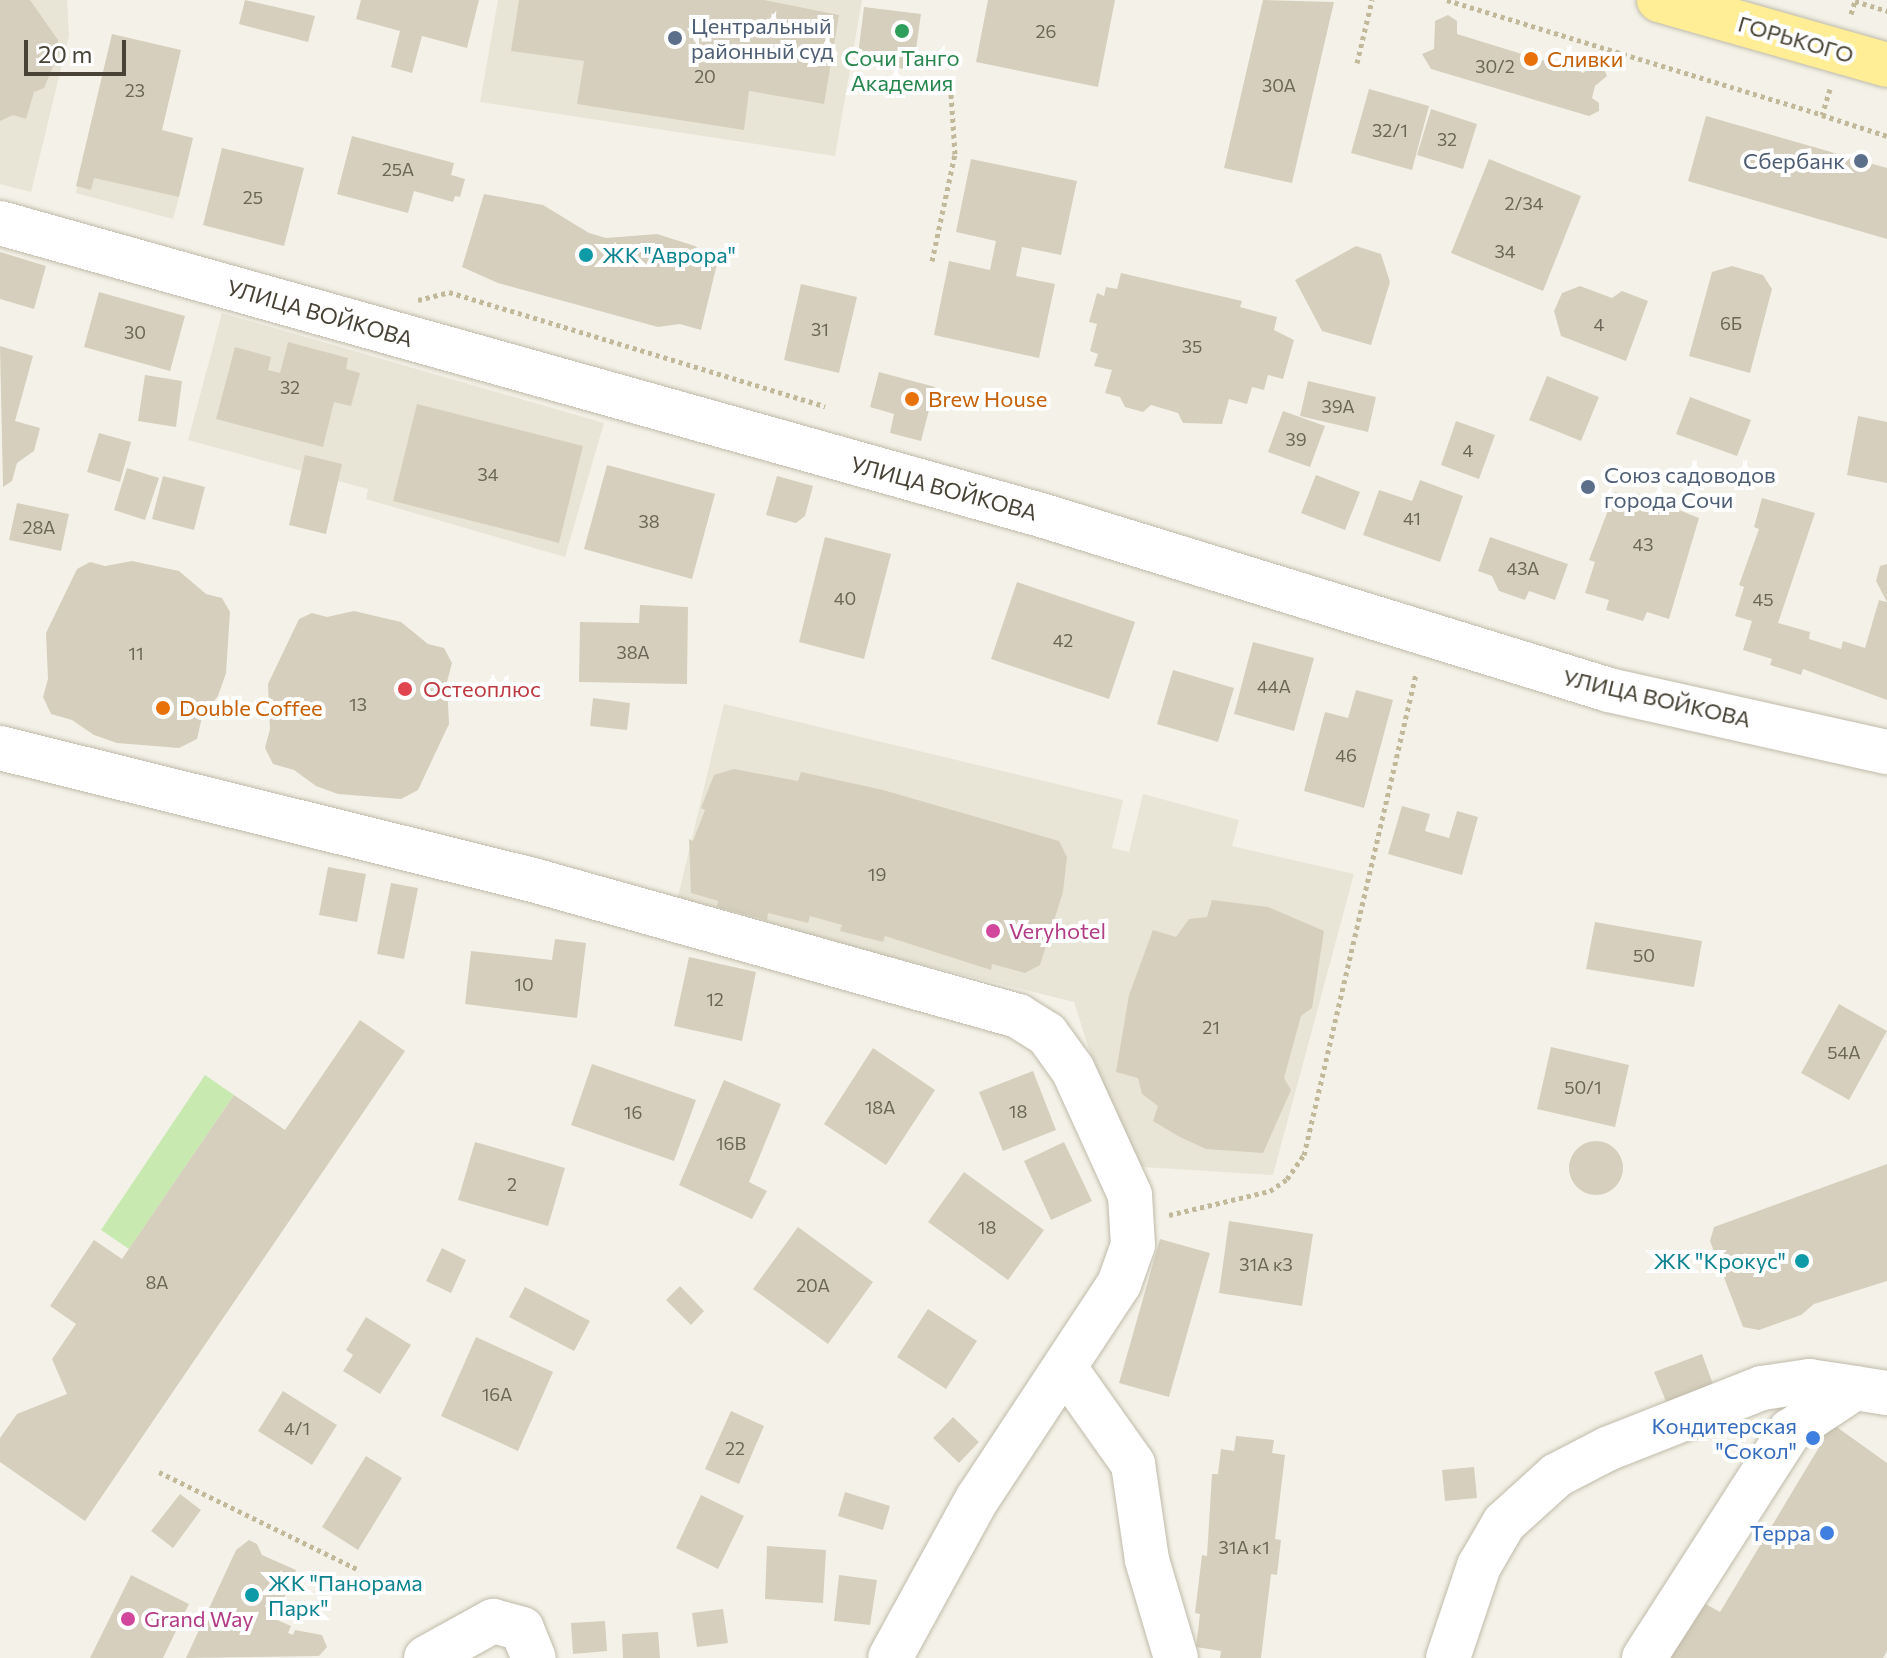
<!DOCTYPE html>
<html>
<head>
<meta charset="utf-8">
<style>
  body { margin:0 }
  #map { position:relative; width:1887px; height:1658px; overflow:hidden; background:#f4f2e8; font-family:Commissioner,sans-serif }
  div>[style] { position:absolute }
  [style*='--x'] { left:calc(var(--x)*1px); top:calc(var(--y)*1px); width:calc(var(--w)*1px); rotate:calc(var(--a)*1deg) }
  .residential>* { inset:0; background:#e8e5d6 }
  .green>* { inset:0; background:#c8e9b0 }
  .building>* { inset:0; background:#d6cfbd }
  .round { border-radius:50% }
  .path>* { height:5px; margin-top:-2.5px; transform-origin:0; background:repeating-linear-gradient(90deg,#c2b99b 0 4px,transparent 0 8px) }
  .roads { filter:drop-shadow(0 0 2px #c0bbaa) drop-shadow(0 0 2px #c0bbaa) }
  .minor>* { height:44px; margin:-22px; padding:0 22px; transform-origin:22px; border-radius:22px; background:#fff }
  .major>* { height:44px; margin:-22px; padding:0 22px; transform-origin:22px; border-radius:22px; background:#ffee96 }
  .dots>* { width:22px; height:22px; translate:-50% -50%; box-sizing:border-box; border:4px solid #fff; border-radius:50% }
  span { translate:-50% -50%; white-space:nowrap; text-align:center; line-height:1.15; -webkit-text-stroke:8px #fff; paint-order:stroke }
  .number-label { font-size:18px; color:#6c6658 }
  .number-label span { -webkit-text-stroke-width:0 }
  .service-label { font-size:22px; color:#4e5e75 }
  .left { translate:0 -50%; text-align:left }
  .right { translate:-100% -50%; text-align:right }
  .street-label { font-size:22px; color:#484336 }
  .leisure-label { font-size:22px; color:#27864d }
  .food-label { font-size:22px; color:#c56008 }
  .culture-label { font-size:22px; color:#0d838f }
  .health-label { font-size:22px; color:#be3a42 }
  .hotel-label { font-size:22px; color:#b23c85 }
  .shop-label { font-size:22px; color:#366cbe }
  .scale { position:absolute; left:24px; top:40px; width:102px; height:36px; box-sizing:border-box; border:4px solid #484336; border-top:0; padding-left:10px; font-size:24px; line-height:28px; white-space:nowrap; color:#484336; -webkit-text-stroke:6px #fff; paint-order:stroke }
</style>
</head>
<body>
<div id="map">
  <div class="residential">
    <i style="clip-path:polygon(0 0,67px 0,69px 36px,31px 192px,0 184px)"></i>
    <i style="clip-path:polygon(498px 0,862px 0,835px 156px,480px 102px)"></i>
    <i style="clip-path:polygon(79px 174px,179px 197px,173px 219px,76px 193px)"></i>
    <i style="clip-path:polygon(222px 313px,604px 423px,565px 557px,366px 499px,368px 489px,188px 440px)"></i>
    <i style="clip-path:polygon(724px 704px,1123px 800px,1112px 848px,1129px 852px,1143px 794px,1239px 820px,1232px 846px,1354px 874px,1273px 1175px,1126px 1166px,1074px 1002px,676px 905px)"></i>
  </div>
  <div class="green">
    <i style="clip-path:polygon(205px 1075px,234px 1095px,129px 1249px,101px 1230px)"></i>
  </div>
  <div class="building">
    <i style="clip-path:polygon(0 0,30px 0,58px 40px,59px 53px,44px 88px,34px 92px,26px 119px,13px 115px,0 121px)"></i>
    <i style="clip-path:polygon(245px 0,315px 16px,308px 42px,239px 24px)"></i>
    <i style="clip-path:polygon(361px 0,479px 0,467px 48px,422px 36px,412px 73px,391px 67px,400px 31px,356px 19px)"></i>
    <i style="clip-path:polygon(519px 0,764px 0,839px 15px,824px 104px,749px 91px,744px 130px,577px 104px,584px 61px,511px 51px)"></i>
    <i style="clip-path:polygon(988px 0,1115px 0,1098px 87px,976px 62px)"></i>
    <i style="clip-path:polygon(1263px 0,1334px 2px,1292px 183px,1224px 168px)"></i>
    <i style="clip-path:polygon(864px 7px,921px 14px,913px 70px,857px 63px)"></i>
    <i style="clip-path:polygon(1448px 15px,1457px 21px,1457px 34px,1584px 73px,1589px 62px,1601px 62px,1607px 76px,1595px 86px,1592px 98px,1599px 103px,1599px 111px,1589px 116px,1431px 69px,1422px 54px,1434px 49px,1435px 21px)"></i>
    <i style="clip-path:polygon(112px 34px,181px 50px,162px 130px,193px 138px,179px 197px,94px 178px,91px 190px,76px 186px)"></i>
    <i style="clip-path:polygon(1369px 89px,1429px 106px,1412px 170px,1351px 153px)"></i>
    <i style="clip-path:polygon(1431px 109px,1477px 124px,1463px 169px,1417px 155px)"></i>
    <i style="clip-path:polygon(1706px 116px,1887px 168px,1887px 239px,1688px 181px)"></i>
    <i style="clip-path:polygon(352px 136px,454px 163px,451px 175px,465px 179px,460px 197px,455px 196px,453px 202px,414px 191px,408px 213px,337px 194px)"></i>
    <i style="clip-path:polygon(222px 148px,304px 168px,284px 246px,203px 225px)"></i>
    <i style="clip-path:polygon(971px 159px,1077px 181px,1061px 255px,1022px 247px,1016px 276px,1055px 284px,1039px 358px,934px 335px,949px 261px,990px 270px,996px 241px,956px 232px)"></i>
    <i style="clip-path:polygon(1489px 159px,1581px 196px,1543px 291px,1451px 253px)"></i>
    <i style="clip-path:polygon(484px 194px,543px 205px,589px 233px,606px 238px,657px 234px,695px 246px,717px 264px,701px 330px,680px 324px,658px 327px,498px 283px,462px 267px)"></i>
    <i style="clip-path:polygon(1356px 246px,1381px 254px,1390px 282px,1371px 345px,1322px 331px,1295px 280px)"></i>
    <i style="clip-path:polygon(0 252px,46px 266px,34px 309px,0 299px)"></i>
    <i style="clip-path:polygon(1732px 266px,1763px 275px,1772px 289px,1750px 373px,1689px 356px,1712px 272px)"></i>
    <i style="clip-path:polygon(1121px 273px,1242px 301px,1240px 307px,1277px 317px,1274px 330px,1294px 340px,1283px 379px,1268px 375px,1264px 390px,1252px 387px,1247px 404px,1229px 399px,1222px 424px,1183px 423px,1178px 413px,1151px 405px,1143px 412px,1125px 407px,1120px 397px,1105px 393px,1112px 370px,1094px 366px,1098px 354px,1090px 351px,1097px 324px,1089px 322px,1097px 293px,1104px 296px,1106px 287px,1117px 289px)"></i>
    <i style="clip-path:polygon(801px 284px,857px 297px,839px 373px,784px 360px)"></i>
    <i style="clip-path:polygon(1580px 286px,1612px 298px,1622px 291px,1648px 301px,1626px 361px,1561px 336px,1554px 311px,1562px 293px)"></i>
    <i style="clip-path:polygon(99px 292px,185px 316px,170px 371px,84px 347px)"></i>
    <i style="clip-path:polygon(288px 342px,348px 358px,346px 369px,360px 373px,351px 406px,334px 402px,323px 447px,216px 419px,235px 347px,271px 357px,268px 370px,280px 373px)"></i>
    <i style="clip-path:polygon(0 346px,33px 356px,15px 421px,40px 428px,34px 451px,17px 463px,12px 481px,3px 487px)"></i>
    <i style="clip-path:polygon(879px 372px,935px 387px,921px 441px,890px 433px,894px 414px,870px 407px)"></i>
    <i style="clip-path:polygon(145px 375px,182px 381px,176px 427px,138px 421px)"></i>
    <i style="clip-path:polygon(1547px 376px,1599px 397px,1581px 441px,1529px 420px)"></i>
    <i style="clip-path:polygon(1308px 381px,1376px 397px,1368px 432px,1300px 416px)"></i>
    <i style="clip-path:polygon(1690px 397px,1751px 420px,1737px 456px,1676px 434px)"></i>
    <i style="clip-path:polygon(417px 404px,583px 446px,559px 543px,393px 501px)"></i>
    <i style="clip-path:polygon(1283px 411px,1325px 426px,1310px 467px,1268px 452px)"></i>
    <i style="clip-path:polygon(1858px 416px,1887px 422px,1887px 483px,1847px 475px)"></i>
    <i style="clip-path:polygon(1456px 421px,1495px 435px,1479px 479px,1441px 465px)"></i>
    <i style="clip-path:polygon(99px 433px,131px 442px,120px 482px,87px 472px)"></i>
    <i style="clip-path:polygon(305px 455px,342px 464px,326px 534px,289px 525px)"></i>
    <i style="clip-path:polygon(607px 465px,715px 494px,692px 579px,584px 549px)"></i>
    <i style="clip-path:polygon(127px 468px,159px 478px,145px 520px,114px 510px)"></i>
    <i style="clip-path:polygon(1316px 475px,1360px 492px,1345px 530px,1301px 513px)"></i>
    <i style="clip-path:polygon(163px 476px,205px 487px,194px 530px,152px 519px)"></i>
    <i style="clip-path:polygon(777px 476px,813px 486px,805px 516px,796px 523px,766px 515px)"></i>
    <i style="clip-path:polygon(1420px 480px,1463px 496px,1440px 562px,1363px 535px,1379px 490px,1412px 501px)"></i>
    <i style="clip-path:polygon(1615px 492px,1634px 498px,1636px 493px,1699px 518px,1669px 619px,1647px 612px,1643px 621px,1606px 610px,1609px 600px,1585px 593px,1595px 562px,1589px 560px)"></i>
    <i style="clip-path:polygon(1762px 498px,1815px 513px,1778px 623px,1810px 632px,1809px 639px,1841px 649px,1843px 641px,1865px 648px,1879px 600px,1887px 602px,1876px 581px,1880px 566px,1887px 564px,1887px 700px,1803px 669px,1801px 675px,1770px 665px,1772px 659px,1743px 650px,1752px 621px,1735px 616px,1744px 587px,1739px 585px,1759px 529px,1754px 527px)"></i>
    <i style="clip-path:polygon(17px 503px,69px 514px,61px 551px,9px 540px)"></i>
    <i style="clip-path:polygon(825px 537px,891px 554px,864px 659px,799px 642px)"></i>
    <i style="clip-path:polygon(1490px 537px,1568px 564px,1555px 600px,1529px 591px,1525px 600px,1499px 591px,1492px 576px,1478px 571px)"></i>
    <i style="clip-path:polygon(132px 561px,179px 571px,206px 594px,222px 598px,230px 612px,226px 673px,218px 696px,202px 717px,197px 739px,179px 748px,117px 743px,94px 735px,72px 720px,51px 714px,43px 697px,48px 679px,46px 633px,77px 569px,90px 562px,105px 566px)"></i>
    <i style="clip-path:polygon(1017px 582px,1135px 622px,1109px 699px,991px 659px)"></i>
    <i style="clip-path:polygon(640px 605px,688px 607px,687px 684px,579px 682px,580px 622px,639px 623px)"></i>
    <i style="clip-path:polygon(354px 611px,401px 622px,428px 644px,444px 648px,452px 663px,447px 682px,449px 724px,418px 790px,401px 799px,338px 794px,316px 786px,294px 770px,273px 764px,265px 748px,270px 729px,268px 684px,299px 619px,312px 613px,327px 617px)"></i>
    <i style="clip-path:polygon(1253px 642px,1314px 658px,1294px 731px,1234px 714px)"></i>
    <i style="clip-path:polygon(1173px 670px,1234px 688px,1218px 742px,1157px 724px)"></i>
    <i style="clip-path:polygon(1356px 690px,1393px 700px,1364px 808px,1304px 791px,1325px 712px,1348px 718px)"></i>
    <i style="clip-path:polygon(593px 698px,630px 703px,627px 730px,590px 726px)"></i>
    <i style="clip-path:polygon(734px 769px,798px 781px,801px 772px,883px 790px,1059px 841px,1067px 857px,1063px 892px,1040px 965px,1025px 973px,992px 964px,991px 970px,885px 936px,883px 942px,840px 931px,842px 925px,810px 916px,808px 923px,768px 913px,767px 920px,717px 907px,718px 901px,691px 893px,689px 839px,693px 841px,705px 810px,701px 808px,714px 775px)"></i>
    <i style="clip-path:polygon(1402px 806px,1430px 814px,1425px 831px,1449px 838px,1457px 811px,1478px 817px,1462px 875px,1388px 854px)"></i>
    <i style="clip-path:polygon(328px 867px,366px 874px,357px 922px,319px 915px)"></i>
    <i style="clip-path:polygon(391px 883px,418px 888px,404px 959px,377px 954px)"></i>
    <i style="clip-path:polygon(1212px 900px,1268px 907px,1324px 931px,1312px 1008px,1301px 1016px,1284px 1078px,1291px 1090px,1263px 1153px,1206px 1149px,1178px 1136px,1153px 1121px,1158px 1106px,1142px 1094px,1138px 1078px,1116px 1072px,1129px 995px,1153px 930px,1176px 937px,1189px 919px,1207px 917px)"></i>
    <i style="clip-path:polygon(1595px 922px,1702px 941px,1694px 987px,1586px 969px)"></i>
    <i style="clip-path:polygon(555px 939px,586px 943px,577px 1018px,465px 1004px,471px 951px,552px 960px)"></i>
    <i style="clip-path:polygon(689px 957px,756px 972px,742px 1041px,674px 1026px)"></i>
    <i style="clip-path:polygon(1839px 1004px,1887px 1031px,1849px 1100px,1801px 1073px)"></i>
    <i style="clip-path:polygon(360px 1020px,405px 1051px,85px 1521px,0 1462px,0 1438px,17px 1414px,67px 1394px,52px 1359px,76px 1324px,50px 1306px,94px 1240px,122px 1259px,234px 1095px,285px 1130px)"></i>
    <i style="clip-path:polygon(1551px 1047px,1629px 1065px,1615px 1127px,1537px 1109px)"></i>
    <i style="clip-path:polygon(873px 1048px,935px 1090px,886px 1165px,824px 1124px)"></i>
    <i style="clip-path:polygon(592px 1064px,696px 1100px,674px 1161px,571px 1125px)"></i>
    <i style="clip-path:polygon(1033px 1071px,1056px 1130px,1003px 1151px,979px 1092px)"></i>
    <i style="clip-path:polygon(724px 1080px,781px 1104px,749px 1182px,767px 1191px,752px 1219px,679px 1185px)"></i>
    <i class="round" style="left:1569px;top:1141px;width:54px;height:54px"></i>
    <i style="clip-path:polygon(475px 1142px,565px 1168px,548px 1226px,458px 1200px)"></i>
    <i style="clip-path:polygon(1064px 1142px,1092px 1201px,1051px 1220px,1024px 1161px)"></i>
    <i style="clip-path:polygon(1887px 1164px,1887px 1281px,1814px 1304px,1801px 1315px,1759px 1330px,1743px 1327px,1710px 1241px,1714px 1227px)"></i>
    <i style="clip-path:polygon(964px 1172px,1044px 1230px,1008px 1280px,928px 1222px)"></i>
    <i style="clip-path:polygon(1229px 1221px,1313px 1234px,1302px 1306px,1219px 1293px)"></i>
    <i style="clip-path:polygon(798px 1227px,873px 1282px,828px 1344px,753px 1289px)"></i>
    <i style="clip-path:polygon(1160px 1239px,1210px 1253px,1169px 1397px,1119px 1383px)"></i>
    <i style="clip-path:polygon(442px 1248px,466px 1260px,451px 1293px,426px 1281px)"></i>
    <i style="clip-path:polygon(680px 1286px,704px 1311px,691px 1325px,666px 1300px)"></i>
    <i style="clip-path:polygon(525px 1287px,590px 1321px,574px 1351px,509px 1317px)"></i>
    <i style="clip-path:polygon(928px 1309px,977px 1341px,946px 1389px,897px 1357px)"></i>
    <i style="clip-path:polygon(366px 1317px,411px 1345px,380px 1394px,343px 1371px,353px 1355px,346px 1350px)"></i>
    <i style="clip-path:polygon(476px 1337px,553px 1372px,518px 1451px,441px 1416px)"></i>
    <i style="clip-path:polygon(1702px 1354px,1714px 1387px,1667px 1404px,1654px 1372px)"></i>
    <i style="clip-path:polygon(283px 1391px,337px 1425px,312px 1465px,258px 1431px)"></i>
    <i style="clip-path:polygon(731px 1411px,764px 1426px,739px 1484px,705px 1469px)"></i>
    <i style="clip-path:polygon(953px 1417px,979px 1442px,959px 1463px,933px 1438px)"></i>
    <i style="clip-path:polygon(1827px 1420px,1887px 1463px,1887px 1651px,1883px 1658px,1670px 1658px,1704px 1603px,1720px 1612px,1821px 1444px,1813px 1438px)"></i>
    <i style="clip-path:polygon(1236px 1436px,1274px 1440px,1272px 1453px,1285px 1455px,1275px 1539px,1281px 1540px,1277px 1575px,1271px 1574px,1261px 1658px,1220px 1658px,1221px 1651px,1196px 1647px,1200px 1614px,1195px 1613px,1202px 1555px,1207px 1556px,1212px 1474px,1218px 1474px,1221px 1449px,1234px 1451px)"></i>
    <i style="clip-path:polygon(366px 1456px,402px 1478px,358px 1550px,322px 1527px)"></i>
    <i style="clip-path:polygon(1474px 1467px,1477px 1498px,1445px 1501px,1442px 1470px)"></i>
    <i style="clip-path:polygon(845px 1492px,890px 1506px,883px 1530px,838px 1516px)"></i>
    <i style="clip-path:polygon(180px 1494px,201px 1510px,173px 1548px,151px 1531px)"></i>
    <i style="clip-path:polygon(701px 1495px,744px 1516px,718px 1569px,676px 1548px)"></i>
    <i style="clip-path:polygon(249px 1540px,257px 1544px,262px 1555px,296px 1570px,275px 1619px,291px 1626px,288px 1633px,293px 1635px,295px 1630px,322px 1635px,327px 1647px,319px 1656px,186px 1658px,236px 1550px)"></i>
    <i style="clip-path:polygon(767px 1546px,826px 1550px,823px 1603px,765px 1599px)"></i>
    <i style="clip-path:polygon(131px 1575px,189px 1604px,163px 1658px,90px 1658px)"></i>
    <i style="clip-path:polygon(839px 1575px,877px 1580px,870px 1625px,834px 1621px)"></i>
    <i style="clip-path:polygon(723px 1609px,728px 1643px,697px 1647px,692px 1613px)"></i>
    <i style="clip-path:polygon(605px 1621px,607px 1651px,573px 1654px,571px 1623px)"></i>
    <i style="clip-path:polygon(658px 1632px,660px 1658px,623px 1658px,622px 1634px)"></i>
  </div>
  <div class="path">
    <i style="--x:1447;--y:0;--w:392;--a:17"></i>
    <i style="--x:1851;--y:14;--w:14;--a:-73"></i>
    <i style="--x:1855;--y:1;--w:34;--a:17"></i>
    <i style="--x:1357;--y:63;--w:65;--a:-76.6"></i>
    <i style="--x:1830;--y:89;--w:27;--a:107"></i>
    <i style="--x:1822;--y:115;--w:68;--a:17.9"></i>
    <i style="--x:932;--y:261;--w:109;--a:-77.9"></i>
    <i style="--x:955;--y:154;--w:75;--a:-93.8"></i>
    <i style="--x:418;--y:300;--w:32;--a:-14"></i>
    <i style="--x:449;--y:292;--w:393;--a:16.9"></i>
    <i style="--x:1169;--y:1215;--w:104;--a:-13.4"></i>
    <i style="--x:1270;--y:1191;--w:21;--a:-35"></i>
    <i style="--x:1287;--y:1179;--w:29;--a:-55"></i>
    <i style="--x:1304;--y:1155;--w:496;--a:-76.9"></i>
    <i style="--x:159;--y:1472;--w:220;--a:26.1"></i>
  </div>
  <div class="roads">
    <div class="minor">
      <i style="--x:0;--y:223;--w:1081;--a:15.67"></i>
      <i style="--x:1041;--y:515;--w:594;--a:17.12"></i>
      <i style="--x:1609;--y:690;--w:285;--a:12.6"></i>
      <i style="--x:0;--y:748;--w:549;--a:13.91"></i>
      <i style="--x:533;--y:880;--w:504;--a:15.66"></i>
      <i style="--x:1018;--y:1016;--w:34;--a:32"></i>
      <i style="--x:1047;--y:1034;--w:44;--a:54.2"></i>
      <i style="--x:1073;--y:1070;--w:137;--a:65.5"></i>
      <i style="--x:1130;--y:1195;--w:50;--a:86.6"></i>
      <i style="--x:1133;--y:1245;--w:41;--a:109.7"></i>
      <i style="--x:1119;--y:1284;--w:258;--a:123.4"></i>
      <i style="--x:977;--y:1499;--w:181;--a:118.7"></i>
      <i style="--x:1065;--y:1368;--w:118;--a:54.7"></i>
      <i style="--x:1133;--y:1464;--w:97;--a:81.7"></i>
      <i style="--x:1147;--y:1560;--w:102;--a:73.5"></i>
      <i style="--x:426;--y:1658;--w:77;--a:-28.9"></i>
      <i style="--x:493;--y:1621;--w:30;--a:15"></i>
      <i style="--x:522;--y:1629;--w:31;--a:68"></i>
      <i style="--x:1448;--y:1658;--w:97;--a:-71.4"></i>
      <i style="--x:1479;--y:1566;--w:50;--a:-59.8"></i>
      <i style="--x:1504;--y:1523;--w:72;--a:-42.2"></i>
      <i style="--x:1557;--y:1475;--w:56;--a:-27.5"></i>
      <i style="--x:1607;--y:1449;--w:167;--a:-21.5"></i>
      <i style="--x:1762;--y:1388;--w:48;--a:-8.5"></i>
      <i style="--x:1809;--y:1381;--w:47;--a:8.7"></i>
      <i style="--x:1644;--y:1658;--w:270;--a:-57.3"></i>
      <i style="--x:1790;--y:1431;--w:78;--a:-33.5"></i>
      <i style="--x:1855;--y:1388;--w:32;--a:9"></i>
    </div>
    <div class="major">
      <i style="--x:1659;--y:0;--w:237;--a:15.9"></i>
    </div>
  </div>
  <div class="dots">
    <i style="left:902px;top:31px;background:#2e9e5b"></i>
    <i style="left:675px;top:38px;background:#5c6f8a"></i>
    <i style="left:1531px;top:59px;background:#e8710a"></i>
    <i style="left:1861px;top:161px;background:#5c6f8a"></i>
    <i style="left:586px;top:255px;background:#0f9aa8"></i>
    <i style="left:912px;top:399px;background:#e8710a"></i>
    <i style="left:1588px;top:487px;background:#5c6f8a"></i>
    <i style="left:405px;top:689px;background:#e0444e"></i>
    <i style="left:163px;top:708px;background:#e8710a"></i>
    <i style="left:993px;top:931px;background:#d1479c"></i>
    <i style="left:1802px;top:1261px;background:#0f9aa8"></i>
    <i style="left:1813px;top:1438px;background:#3f7fe0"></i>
    <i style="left:1827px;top:1533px;background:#3f7fe0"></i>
    <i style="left:252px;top:1595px;background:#0f9aa8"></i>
    <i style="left:128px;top:1619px;background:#d1479c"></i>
  </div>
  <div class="number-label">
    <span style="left:1046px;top:31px">26</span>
    <span style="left:1495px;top:66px">30/2</span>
    <span style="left:705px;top:76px">20</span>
    <span style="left:1279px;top:85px">30А</span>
    <span style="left:135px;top:90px">23</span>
    <span style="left:1390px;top:130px">32/1</span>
    <span style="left:1447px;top:139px">32</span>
    <span style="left:398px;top:169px">25А</span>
    <span style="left:253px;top:197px">25</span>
    <span style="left:1524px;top:203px">2/34</span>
    <span style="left:1505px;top:251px">34</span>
    <span style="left:1731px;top:323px">6Б</span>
    <span style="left:1599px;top:324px">4</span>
    <span style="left:820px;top:329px">31</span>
    <span style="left:135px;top:332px">30</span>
    <span style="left:1192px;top:346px">35</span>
    <span style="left:290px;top:387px">32</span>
    <span style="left:1338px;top:406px">39А</span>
    <span style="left:1296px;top:439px">39</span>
    <span style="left:1468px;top:450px">4</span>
    <span style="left:488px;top:474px">34</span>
    <span style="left:1412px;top:518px">41</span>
    <span style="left:649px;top:521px">38</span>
    <span style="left:39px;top:527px">28А</span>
    <span style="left:1643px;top:544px">43</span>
    <span style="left:1523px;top:568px">43А</span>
    <span style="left:845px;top:598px">40</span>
    <span style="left:1763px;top:599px">45</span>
    <span style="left:1063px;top:640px">42</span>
    <span style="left:633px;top:652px">38А</span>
    <span style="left:136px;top:653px">11</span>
    <span style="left:1274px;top:686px">44А</span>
    <span style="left:358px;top:704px">13</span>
    <span style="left:1346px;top:755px">46</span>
    <span style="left:877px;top:874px">19</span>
    <span style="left:1644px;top:955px">50</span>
    <span style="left:524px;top:984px">10</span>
    <span style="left:715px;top:999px">12</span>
    <span style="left:1211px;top:1027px">21</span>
    <span style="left:1844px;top:1052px">54А</span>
    <span style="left:1583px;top:1087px">50/1</span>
    <span style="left:880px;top:1107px">18А</span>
    <span style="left:1018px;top:1111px">18</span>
    <span style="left:633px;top:1112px">16</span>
    <span style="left:731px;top:1143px">16В</span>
    <span style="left:512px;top:1184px">2</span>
    <span style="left:987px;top:1227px">18</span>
    <span style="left:1266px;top:1264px">31А к3</span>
    <span style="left:157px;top:1282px">8А</span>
    <span style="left:813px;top:1285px">20А</span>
    <span style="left:497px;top:1394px">16А</span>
    <span style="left:297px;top:1428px">4/1</span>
    <span style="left:735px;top:1448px">22</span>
    <span style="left:1244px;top:1547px">31А к1</span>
  </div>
  <div class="service-label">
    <span class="left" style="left:691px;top:38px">Центральный<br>районный суд</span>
    <span class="right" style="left:1845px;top:161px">Сбербанк</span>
    <span class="left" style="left:1604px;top:487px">Союз садоводов<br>города Сочи</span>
  </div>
  <div class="street-label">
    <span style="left:1796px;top:39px;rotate:16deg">ГОРЬКОГО</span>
    <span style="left:320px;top:313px;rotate:16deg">УЛИЦА ВОЙКОВА</span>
    <span style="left:944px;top:488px;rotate:15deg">УЛИЦА ВОЙКОВА</span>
    <span style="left:1657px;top:698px;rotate:13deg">УЛИЦА ВОЙКОВА</span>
  </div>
  <div class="leisure-label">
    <span style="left:902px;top:70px">Сочи Танго<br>Академия</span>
  </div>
  <div class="food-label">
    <span class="left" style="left:1547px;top:59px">Сливки</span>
    <span class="left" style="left:928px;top:399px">Brew House</span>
    <span class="left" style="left:179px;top:708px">Double Coffee</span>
  </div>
  <div class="culture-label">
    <span class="left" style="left:602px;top:255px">ЖК "Аврора"</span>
    <span class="right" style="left:1786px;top:1261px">ЖК "Крокус"</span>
    <span class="left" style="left:268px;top:1595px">ЖК "Панорама<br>Парк"</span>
  </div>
  <div class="health-label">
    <span class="left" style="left:423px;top:689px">Остеоплюс</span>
  </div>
  <div class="hotel-label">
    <span class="left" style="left:1009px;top:931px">Veryhotel</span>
    <span class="left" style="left:144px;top:1619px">Grand Way</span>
  </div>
  <div class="shop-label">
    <span class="right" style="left:1797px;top:1438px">Кондитерская<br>"Сокол"</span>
    <span class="right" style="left:1811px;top:1533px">Терра</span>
  </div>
  <div class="scale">20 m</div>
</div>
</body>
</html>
